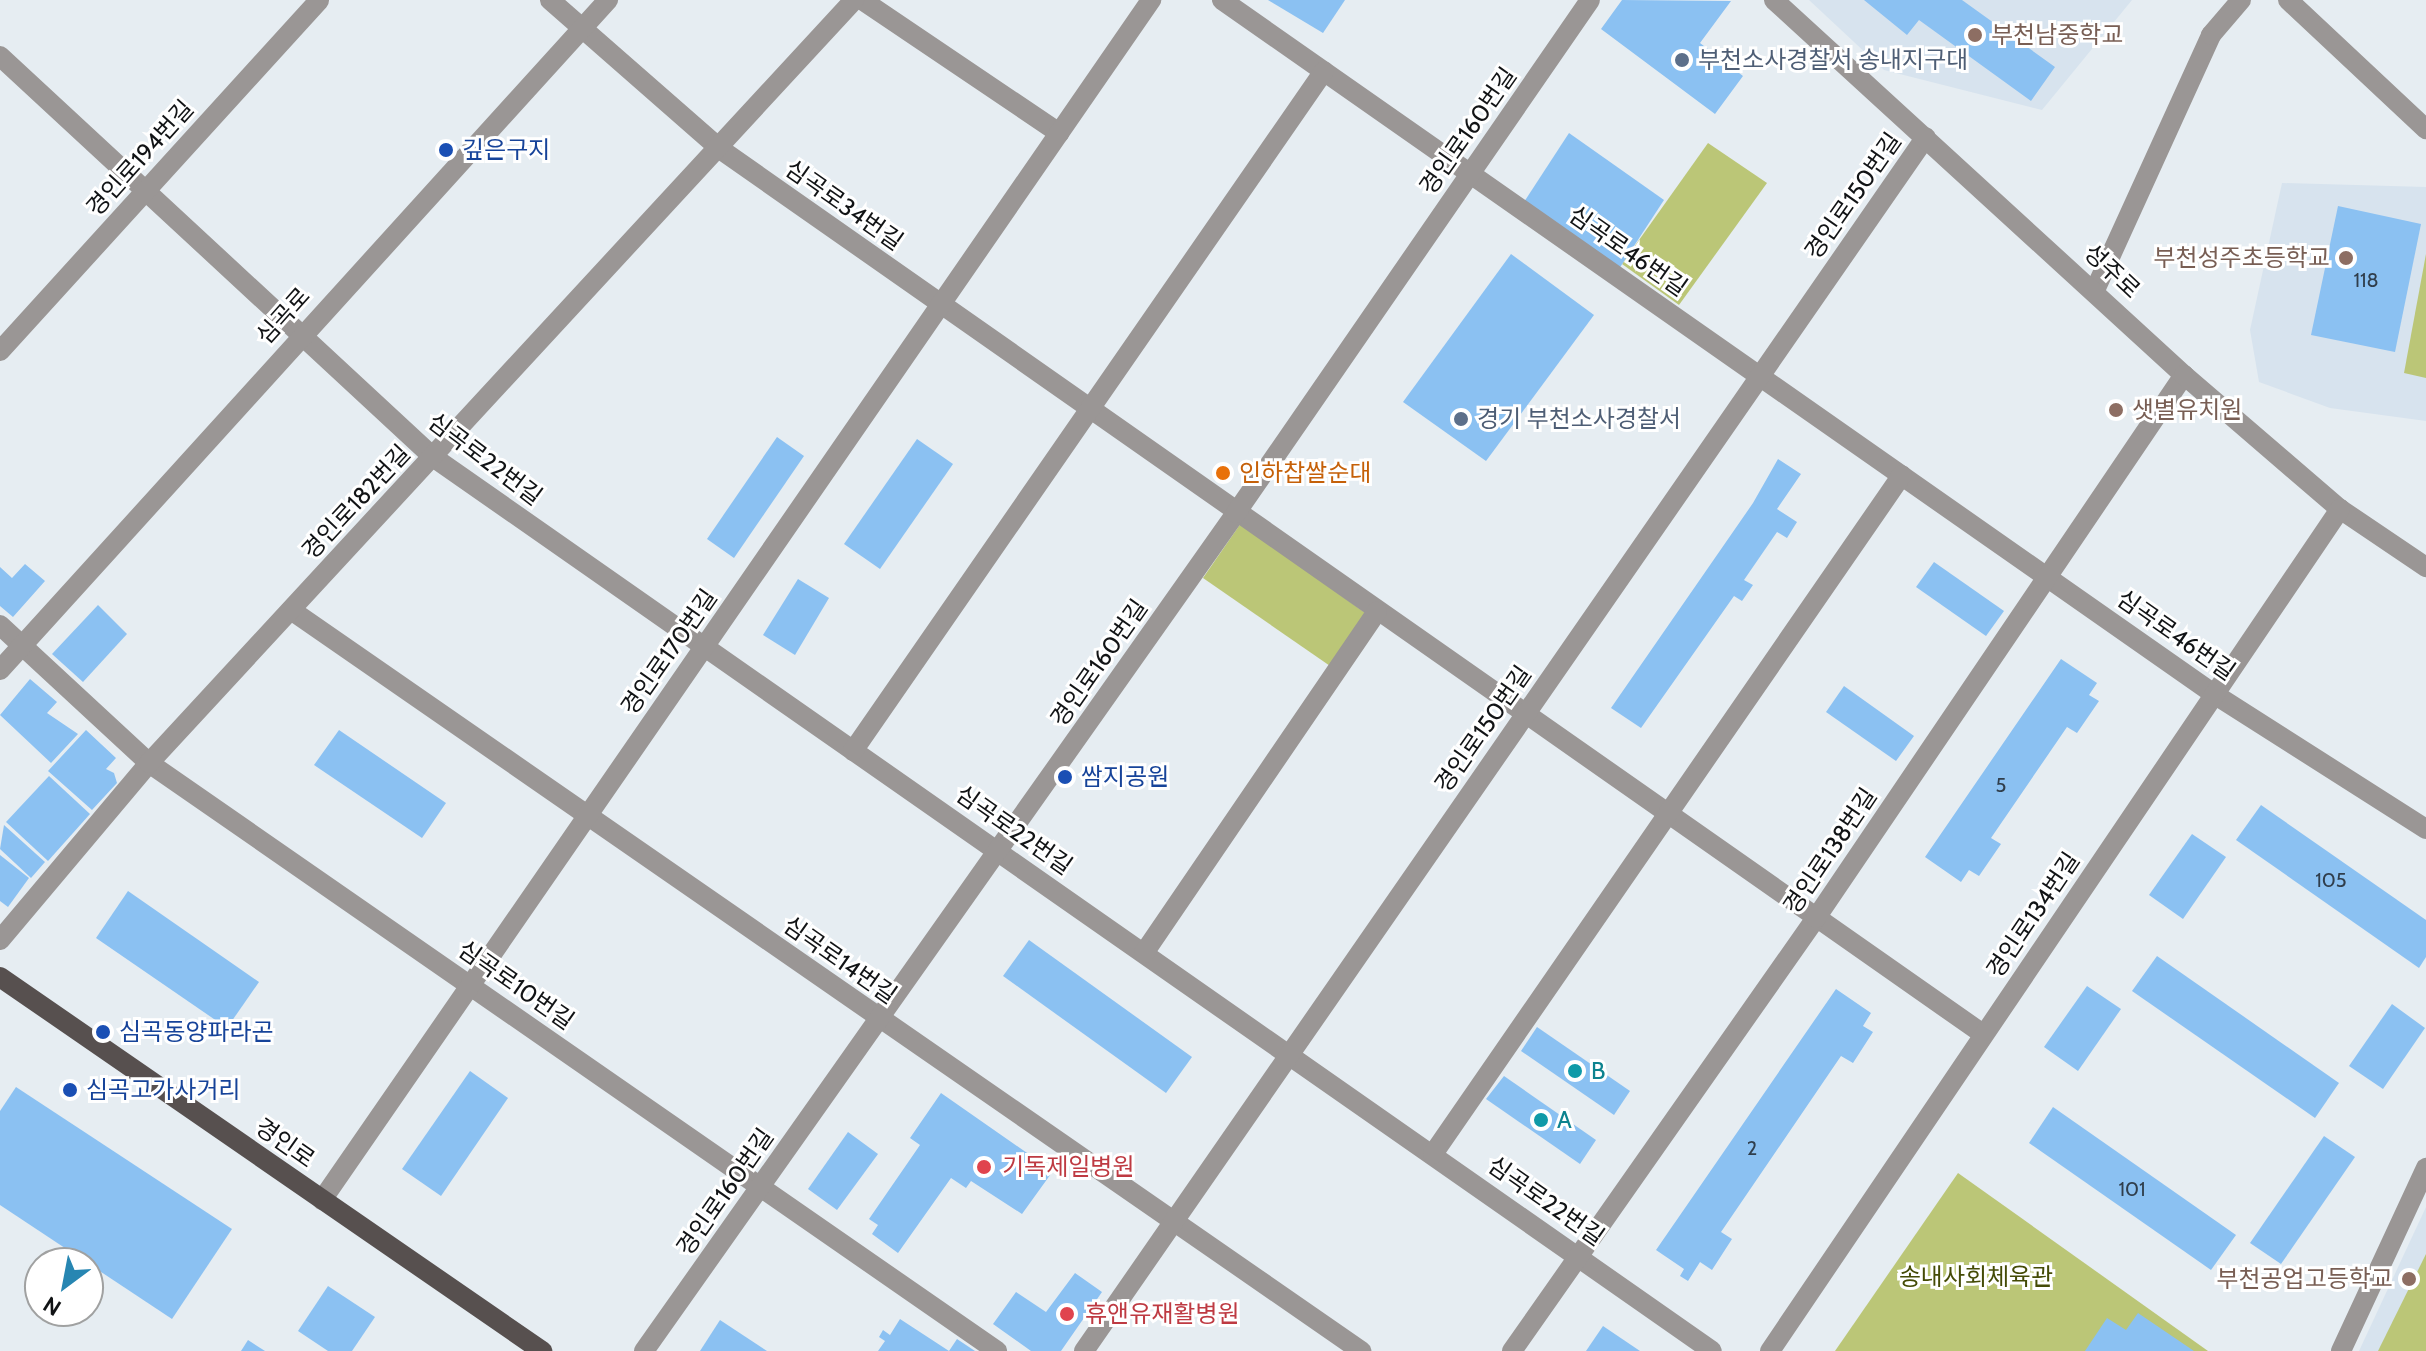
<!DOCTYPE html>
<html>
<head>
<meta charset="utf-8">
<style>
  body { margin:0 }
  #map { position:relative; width:2426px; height:1351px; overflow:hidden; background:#e6edf2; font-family:Cabin,"Noto Sans KR",sans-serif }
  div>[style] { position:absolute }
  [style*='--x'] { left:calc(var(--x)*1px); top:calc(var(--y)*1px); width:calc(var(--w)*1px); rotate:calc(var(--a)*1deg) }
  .built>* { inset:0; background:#d7e3ee }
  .green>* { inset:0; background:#bbc677 }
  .building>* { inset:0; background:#8bc1f2 }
  .minor>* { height:20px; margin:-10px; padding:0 10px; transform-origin:10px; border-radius:10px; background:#9a9695 }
  .tertiary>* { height:20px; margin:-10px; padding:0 10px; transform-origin:10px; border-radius:10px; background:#9a9695 }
  .primary>* { height:20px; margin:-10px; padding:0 10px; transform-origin:10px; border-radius:10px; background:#57504f }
  .dots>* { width:22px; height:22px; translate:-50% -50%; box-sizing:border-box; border:4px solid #fff; border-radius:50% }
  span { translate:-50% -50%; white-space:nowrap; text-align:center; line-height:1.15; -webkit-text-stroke:6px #fff; paint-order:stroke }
  .number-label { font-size:20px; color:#303e4c }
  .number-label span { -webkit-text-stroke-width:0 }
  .education-label { font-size:24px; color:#785e54 }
  .left { translate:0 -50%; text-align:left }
  .right { translate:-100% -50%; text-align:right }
  .service-label { font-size:24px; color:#4e5e75 }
  .street-label { font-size:24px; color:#111315 }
  .transit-label { font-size:24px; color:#164399 }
  .food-label { font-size:24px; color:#c56008 }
  .culture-label { font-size:24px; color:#0d838f }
  .health-label { font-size:24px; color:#be3a42 }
  .park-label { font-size:24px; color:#444b06 }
  .north { position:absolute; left:24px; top:1247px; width:80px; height:80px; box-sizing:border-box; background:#fff; border:2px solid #a0a1a1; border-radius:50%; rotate:212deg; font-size:22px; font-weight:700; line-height:32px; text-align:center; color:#111315 }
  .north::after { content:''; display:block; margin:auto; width:28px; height:36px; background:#2786b2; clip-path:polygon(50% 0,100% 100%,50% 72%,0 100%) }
</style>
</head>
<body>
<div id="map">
  <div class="built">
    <i style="clip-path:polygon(1809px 0,2132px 0,2042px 110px,1884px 70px)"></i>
    <i style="clip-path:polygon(2282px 183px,2426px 187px,2426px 421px,2330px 408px,2259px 382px,2250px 330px)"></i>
    <i style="clip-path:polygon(2426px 1207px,2426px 1351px,2359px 1351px)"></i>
  </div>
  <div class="green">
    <i style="clip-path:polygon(1708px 143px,1767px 183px,1679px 305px,1622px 264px)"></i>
    <i style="clip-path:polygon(2426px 254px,2426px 378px,2404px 373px)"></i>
    <i style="clip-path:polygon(1241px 523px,1368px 615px,1333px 668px,1203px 578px)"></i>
    <i style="clip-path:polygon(1958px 1173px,2208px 1351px,1835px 1351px)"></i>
    <i style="clip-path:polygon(2426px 1254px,2426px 1351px,2378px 1351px)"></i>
  </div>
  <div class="building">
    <i style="clip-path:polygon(1268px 0,1345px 0,1323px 33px)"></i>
    <i style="clip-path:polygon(1622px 0,1731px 1px,1700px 43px,1743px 76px,1715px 114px,1601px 29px)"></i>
    <i style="clip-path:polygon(1864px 0,1962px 0,2055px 67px,2031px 101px,1919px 20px,1907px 35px)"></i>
    <i style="clip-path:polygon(1569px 133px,1664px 200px,1617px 272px,1520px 208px)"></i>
    <i style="clip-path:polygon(2338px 206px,2421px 224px,2395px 352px,2311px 335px)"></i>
    <i style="clip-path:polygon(1511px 254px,1594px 315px,1486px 461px,1403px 402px)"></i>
    <i style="clip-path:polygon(777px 437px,804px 456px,734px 558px,707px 539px)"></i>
    <i style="clip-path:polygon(917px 439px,953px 464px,880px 569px,844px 544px)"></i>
    <i style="clip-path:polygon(1778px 459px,1801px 474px,1777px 509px,1797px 522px,1787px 538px,1777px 532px,1744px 580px,1753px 585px,1742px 601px,1734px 596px,1641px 728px,1611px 708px,1753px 503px)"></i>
    <i style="clip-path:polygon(1934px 562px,2004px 611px,1986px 636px,1916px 587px)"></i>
    <i style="clip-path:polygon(25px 564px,45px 581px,13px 617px,0 606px,0 567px,12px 578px)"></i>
    <i style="clip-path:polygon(798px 579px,829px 598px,795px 655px,763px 635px)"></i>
    <i style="clip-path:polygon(98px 605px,127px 634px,83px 682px,52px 654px)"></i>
    <i style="clip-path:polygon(2061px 659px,2097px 683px,2089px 695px,2099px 701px,2077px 733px,2067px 727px,1991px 838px,2001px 844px,1979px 876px,1969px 870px,1961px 882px,1925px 857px)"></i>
    <i style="clip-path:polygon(30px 679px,57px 702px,47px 713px,78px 734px,51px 763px,0 715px)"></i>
    <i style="clip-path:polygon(1844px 686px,1914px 736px,1896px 761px,1826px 712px)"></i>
    <i style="clip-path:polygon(86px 730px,116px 758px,106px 769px,114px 773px,117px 783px,92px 810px,48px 771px)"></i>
    <i style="clip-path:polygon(339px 730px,446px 803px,422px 838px,314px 765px)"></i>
    <i style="clip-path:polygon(49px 776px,90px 814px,48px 861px,6px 822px)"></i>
    <i style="clip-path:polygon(2261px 805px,2426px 920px,2426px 957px,2419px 968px,2236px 840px)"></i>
    <i style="clip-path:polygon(4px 825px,45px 862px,31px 878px,0 849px)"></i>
    <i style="clip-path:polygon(2192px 834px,2226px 857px,2183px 919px,2149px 895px)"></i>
    <i style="clip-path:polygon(0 855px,29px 878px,8px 907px,0 901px)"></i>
    <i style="clip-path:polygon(128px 891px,259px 982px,227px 1028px,96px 938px)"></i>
    <i style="clip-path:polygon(1029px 940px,1192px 1057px,1166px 1093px,1003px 976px)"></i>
    <i style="clip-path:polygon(2157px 956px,2339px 1083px,2315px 1118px,2132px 991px)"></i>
    <i style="clip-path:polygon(2087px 986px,2121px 1009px,2078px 1071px,2044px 1047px)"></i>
    <i style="clip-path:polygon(1836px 989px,1871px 1013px,1863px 1026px,1873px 1032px,1853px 1063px,1841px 1056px,1721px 1232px,1732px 1239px,1712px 1270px,1700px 1262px,1688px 1281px,1680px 1276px,1684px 1269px,1656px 1250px)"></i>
    <i style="clip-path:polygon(2392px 1004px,2425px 1028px,2383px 1089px,2349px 1066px)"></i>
    <i style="clip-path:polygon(1537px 1027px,1630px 1091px,1614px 1115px,1521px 1051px)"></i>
    <i style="clip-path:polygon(470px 1071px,508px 1098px,441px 1196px,402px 1169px)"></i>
    <i style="clip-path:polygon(1504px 1076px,1596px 1140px,1580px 1164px,1486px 1099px)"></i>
    <i style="clip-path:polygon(16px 1087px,232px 1229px,172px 1319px,0 1205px,0 1111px)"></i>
    <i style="clip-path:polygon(941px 1093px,1053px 1171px,1022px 1214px,971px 1181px,966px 1188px,951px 1178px,898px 1253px,872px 1234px,878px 1225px,869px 1219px,920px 1145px,910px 1138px)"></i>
    <i style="clip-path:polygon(2053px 1107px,2236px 1235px,2211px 1270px,2029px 1143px)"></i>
    <i style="clip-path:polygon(848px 1132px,878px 1154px,837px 1210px,808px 1189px)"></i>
    <i style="clip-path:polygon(2324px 1136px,2355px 1157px,2281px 1264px,2250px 1243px)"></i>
    <i style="clip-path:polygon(1075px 1273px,1102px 1292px,1061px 1351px,1031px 1351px,993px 1324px,1016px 1292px,1046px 1312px)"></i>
    <i style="clip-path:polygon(328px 1286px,375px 1317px,352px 1351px,328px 1351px,298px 1331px)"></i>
    <i style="clip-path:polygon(2138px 1313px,2194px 1351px,2085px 1351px,2107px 1318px,2126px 1330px)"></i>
    <i style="clip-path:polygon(900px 1319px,949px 1351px,957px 1339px,975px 1351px,878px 1351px,885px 1341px,879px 1337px,883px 1330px,890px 1335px)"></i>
    <i style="clip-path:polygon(720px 1320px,767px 1351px,700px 1351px)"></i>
    <i style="clip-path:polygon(1603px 1326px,1640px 1351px,1586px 1351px)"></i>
    <i style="clip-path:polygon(248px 1340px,265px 1351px,241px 1351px)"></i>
  </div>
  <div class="minor">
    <i style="--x:550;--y:0;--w:226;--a:41.2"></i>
    <i style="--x:720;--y:149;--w:1542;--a:35.02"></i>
    <i style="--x:862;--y:0;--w:238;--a:34"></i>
    <i style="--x:1222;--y:0;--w:1211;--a:34.98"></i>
    <i style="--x:2214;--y:694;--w:251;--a:32.5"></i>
    <i style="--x:2288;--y:0;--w:189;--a:43.1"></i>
    <i style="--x:0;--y:56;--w:590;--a:42.8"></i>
    <i style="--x:433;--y:457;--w:1560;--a:34.95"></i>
    <i style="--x:2095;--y:290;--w:280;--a:-65.5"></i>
    <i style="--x:2211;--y:35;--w:46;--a:-49.4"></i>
    <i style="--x:0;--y:351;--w:474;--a:-47.7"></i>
    <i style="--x:291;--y:610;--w:1302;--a:34.7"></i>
    <i style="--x:0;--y:625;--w:203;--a:42.8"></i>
    <i style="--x:149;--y:763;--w:1032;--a:34.74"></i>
    <i style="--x:853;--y:751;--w:827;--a:-55.29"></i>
    <i style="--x:0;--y:940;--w:231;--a:-49.9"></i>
    <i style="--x:149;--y:763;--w:1039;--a:-47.26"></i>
    <i style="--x:1144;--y:953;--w:413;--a:-55.7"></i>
    <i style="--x:1433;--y:1154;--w:825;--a:-55.37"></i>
    <i style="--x:322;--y:1200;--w:1459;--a:-55.36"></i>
    <i style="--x:1084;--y:1351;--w:1477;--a:-55.26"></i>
    <i style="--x:1512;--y:1351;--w:529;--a:-54.93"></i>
    <i style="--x:1816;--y:918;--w:656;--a:-55.87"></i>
    <i style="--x:2341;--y:1351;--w:202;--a:-65.1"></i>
  </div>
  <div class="tertiary">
    <i style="--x:1774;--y:0;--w:556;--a:42.45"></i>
    <i style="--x:2184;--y:375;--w:206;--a:40.7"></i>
    <i style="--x:2340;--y:509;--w:104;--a:34"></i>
    <i style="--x:0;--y:670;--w:905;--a:-47.78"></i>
    <i style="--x:644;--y:1351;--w:1026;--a:-54.76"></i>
    <i style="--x:1236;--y:513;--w:623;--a:-55.39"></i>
    <i style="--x:1770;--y:1351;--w:1017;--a:-55.9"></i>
  </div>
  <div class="primary">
    <i style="--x:0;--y:977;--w:659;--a:34.61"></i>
  </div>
  <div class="dots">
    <i style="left:1975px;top:35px;background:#8d6e63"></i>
    <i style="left:1682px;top:60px;background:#5c6f8a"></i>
    <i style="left:446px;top:150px;background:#1a4fb4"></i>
    <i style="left:2346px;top:258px;background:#8d6e63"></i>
    <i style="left:2116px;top:410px;background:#8d6e63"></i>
    <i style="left:1461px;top:419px;background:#5c6f8a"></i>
    <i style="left:1223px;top:473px;background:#e8710a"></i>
    <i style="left:1065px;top:777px;background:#1a4fb4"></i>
    <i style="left:103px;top:1032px;background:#1a4fb4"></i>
    <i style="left:1575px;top:1071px;background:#0f9aa8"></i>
    <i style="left:70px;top:1090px;background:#1a4fb4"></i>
    <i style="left:1541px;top:1120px;background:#0f9aa8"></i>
    <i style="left:984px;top:1167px;background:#e0444e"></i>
    <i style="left:2409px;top:1279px;background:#8d6e63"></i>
    <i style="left:1067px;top:1314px;background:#e0444e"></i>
  </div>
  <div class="number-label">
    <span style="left:2366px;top:280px">118</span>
    <span style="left:2001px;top:785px">5</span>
    <span style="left:2331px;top:880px">105</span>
    <span style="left:1752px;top:1148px">2</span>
    <span style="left:2132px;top:1189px">101</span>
  </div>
  <div class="education-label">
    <span class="left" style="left:1991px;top:35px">부천남중학교</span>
    <span class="right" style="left:2330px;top:258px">부천성주초등학교</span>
    <span class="left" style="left:2132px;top:410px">샛별유치원</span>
    <span class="right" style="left:2393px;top:1279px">부천공업고등학교</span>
  </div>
  <div class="service-label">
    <span class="left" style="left:1698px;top:60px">부천소사경찰서 송내지구대</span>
    <span class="left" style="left:1477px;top:419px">경기 부천소사경찰서</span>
  </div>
  <div class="street-label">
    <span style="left:1468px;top:131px;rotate:-55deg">경인로160번길</span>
    <span style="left:140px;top:158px;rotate:-48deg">경인로194번길</span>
    <span style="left:1853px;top:196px;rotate:-55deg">경인로150번길</span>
    <span style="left:844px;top:205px;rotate:35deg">심곡로34번길</span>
    <span style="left:1628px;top:251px;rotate:35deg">심곡로46번길</span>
    <span style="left:2112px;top:271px;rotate:43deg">성주로</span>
    <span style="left:283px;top:316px;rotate:-48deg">심곡로</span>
    <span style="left:485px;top:459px;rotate:37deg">심곡로22번길</span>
    <span style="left:356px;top:502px;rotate:-47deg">경인로182번길</span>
    <span style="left:2176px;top:635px;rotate:35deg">심곡로46번길</span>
    <span style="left:669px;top:652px;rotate:-55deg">경인로170번길</span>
    <span style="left:1099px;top:663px;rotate:-55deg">경인로160번길</span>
    <span style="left:1483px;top:729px;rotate:-55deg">경인로150번길</span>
    <span style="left:1014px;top:830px;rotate:35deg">심곡로22번길</span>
    <span style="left:1830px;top:851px;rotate:-56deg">경인로138번길</span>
    <span style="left:2033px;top:915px;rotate:-56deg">경인로134번길</span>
    <span style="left:840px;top:960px;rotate:35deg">심곡로14번길</span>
    <span style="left:516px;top:985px;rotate:35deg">심곡로10번길</span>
    <span style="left:285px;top:1143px;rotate:35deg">경인로</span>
    <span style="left:725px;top:1192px;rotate:-55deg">경인로160번길</span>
    <span style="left:1546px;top:1201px;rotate:35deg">심곡로22번길</span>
  </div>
  <div class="transit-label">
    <span class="left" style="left:462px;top:150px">깊은구지</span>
    <span class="left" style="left:1081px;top:777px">쌈지공원</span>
    <span class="left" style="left:119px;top:1032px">심곡동양파라곤</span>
    <span class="left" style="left:86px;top:1090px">심곡고가사거리</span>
  </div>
  <div class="food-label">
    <span class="left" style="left:1239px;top:473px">인하찹쌀순대</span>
  </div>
  <div class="culture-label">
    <span class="left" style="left:1591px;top:1071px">B</span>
    <span class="left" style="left:1557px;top:1120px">A</span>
  </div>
  <div class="health-label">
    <span class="left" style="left:1002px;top:1167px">기독제일병원</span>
    <span class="left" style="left:1085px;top:1314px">휴앤유재활병원</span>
  </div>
  <div class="park-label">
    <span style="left:1976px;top:1277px">송내사회체육관</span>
  </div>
  <div class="north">N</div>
</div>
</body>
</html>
